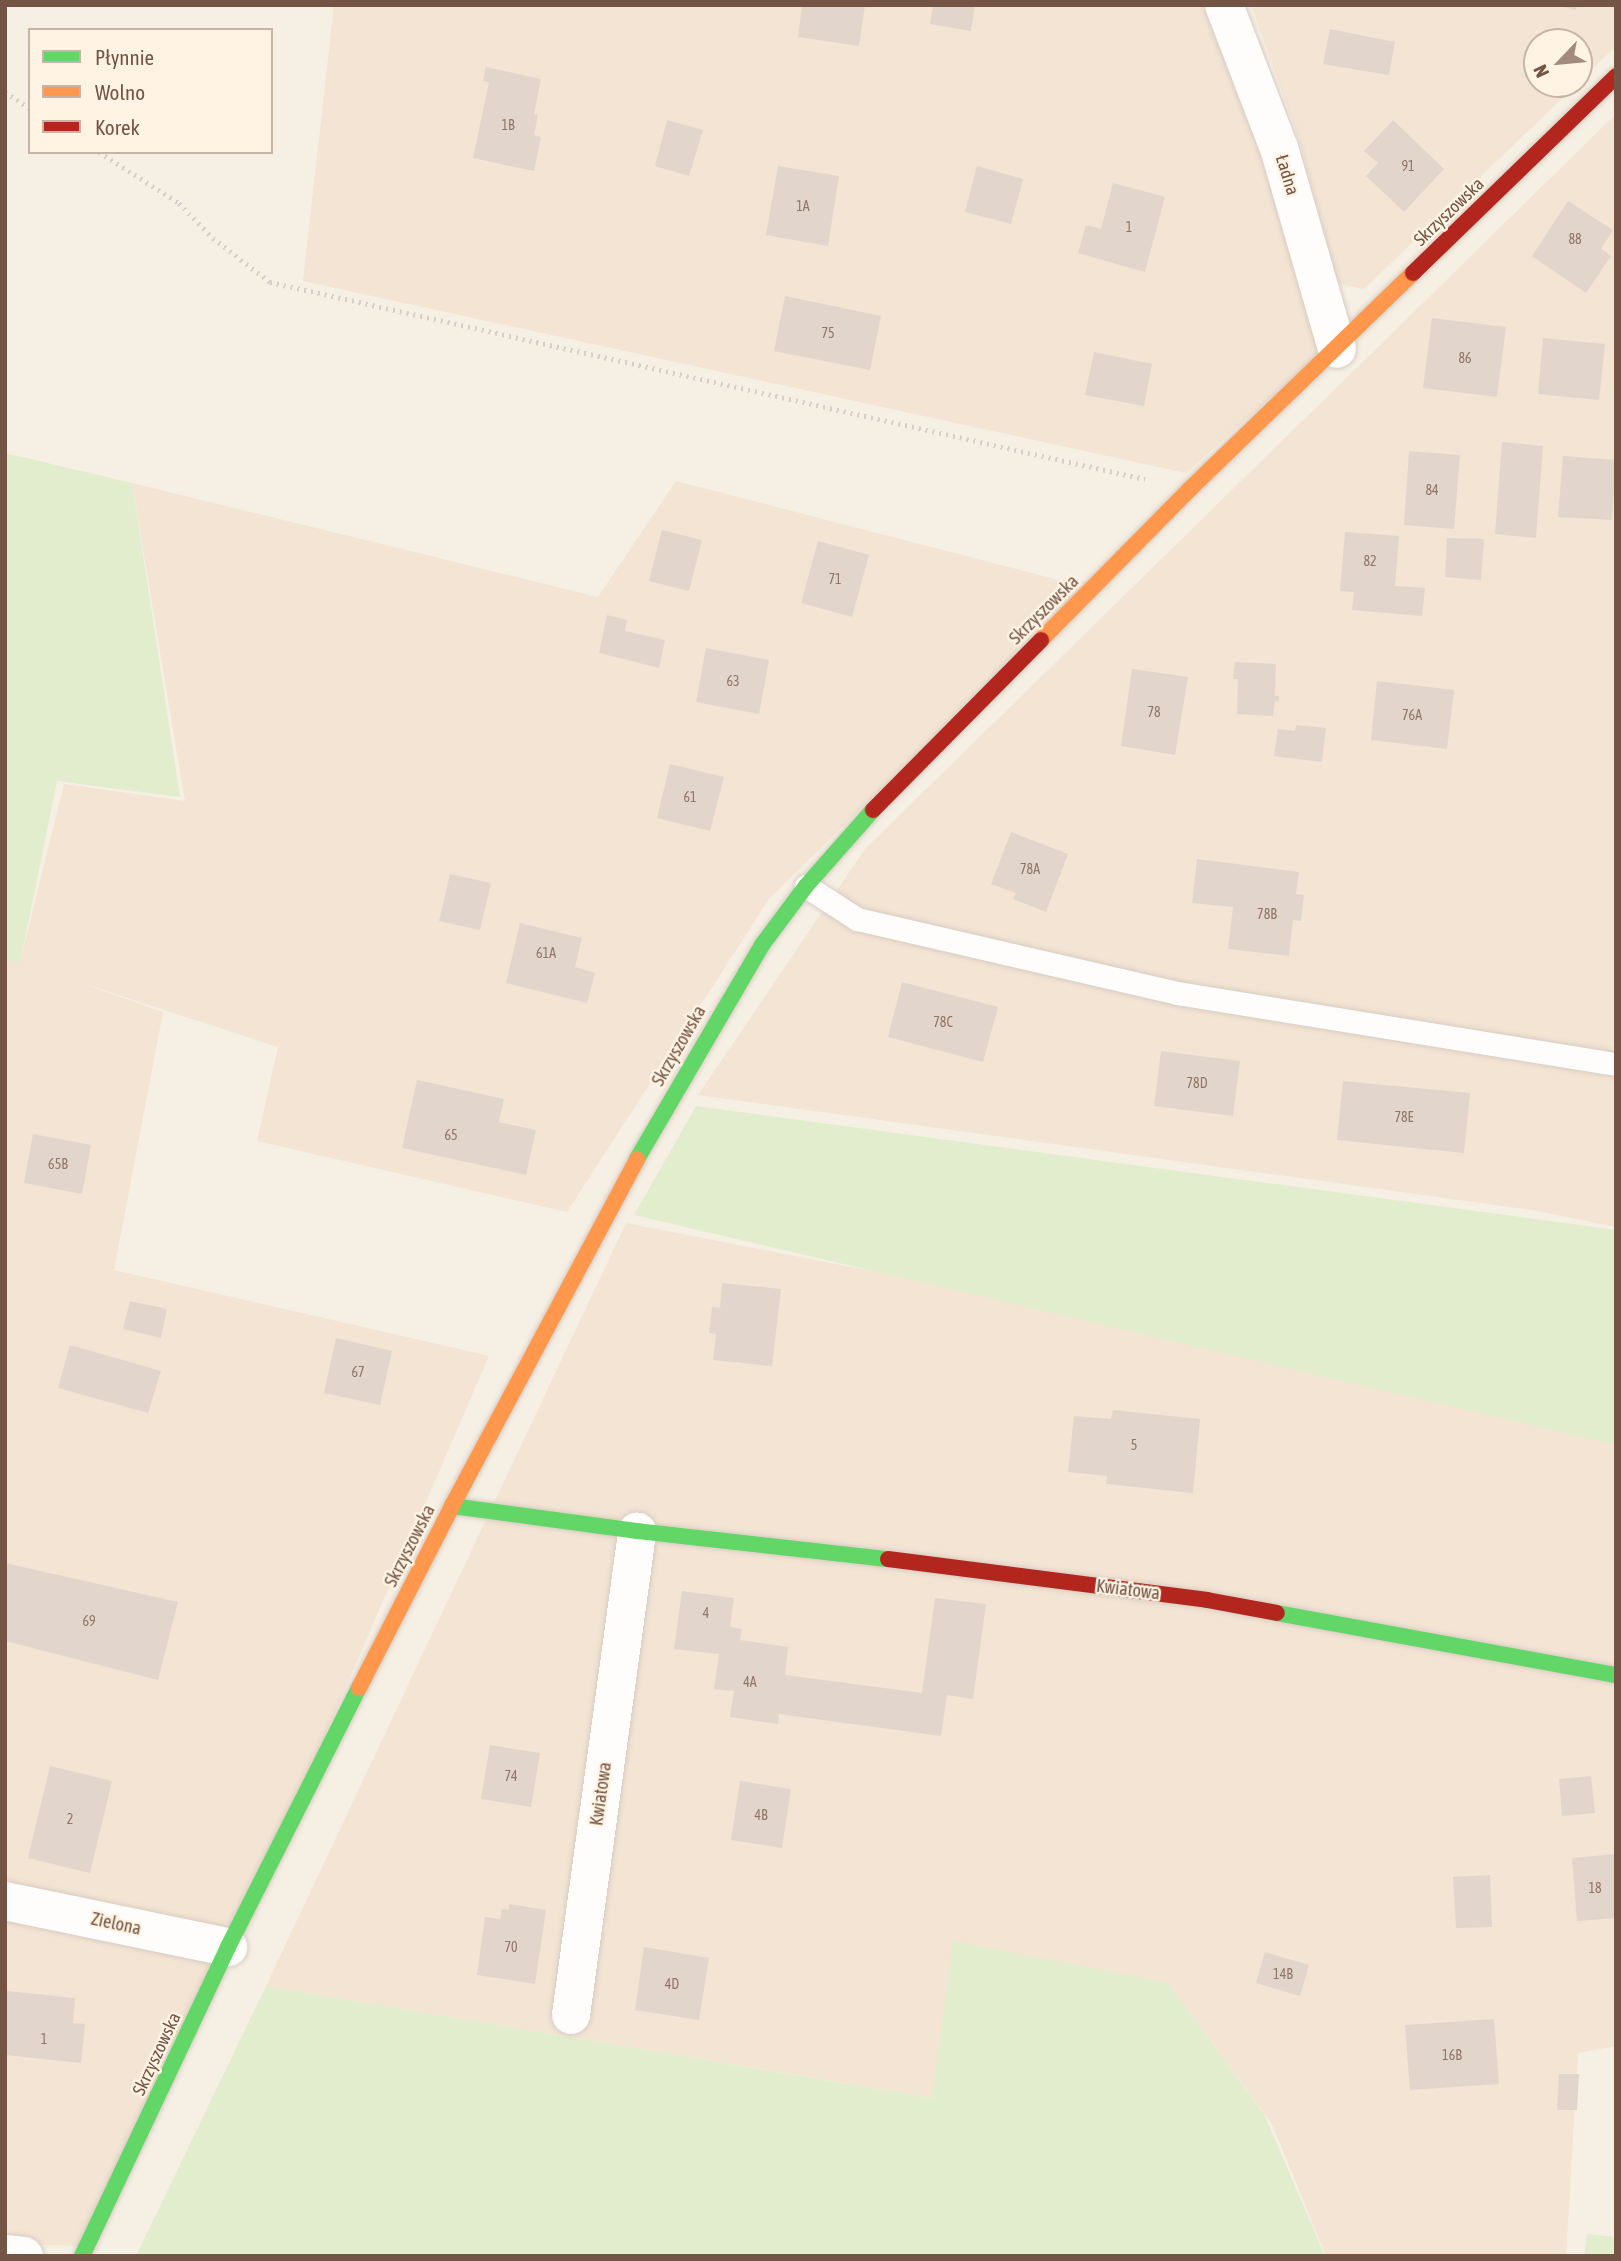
<!DOCTYPE html>
<html>
<head>
<meta charset="utf-8">
<style>
  body { margin:0 }
  #map { position:relative; width:1621px; height:2261px; overflow:hidden; background:#f6efe4; font-family:"Asap Condensed",sans-serif }
  div>[style] { position:absolute }
  [style*='--x'] { left:calc(var(--x)*1px); top:calc(var(--y)*1px); width:calc(var(--w)*1px); rotate:calc(var(--a)*1deg) }
  .residential>* { inset:0; background:#f3e4d3 }
  .green>* { inset:0; background:#e1edcd }
  .building>* { inset:0; background:#e2d6cc }
  .path>* { height:4.5px; margin-top:-2.25px; transform-origin:0; background:repeating-linear-gradient(90deg,#d9cfca 0 2px,transparent 0 7px) }
  .roads { filter:drop-shadow(0 0 2px #d7ccc2) drop-shadow(0 0 2px #d7ccc2) }
  .lane>* { height:23px; margin:-11.5px; padding:0 11.5px; transform-origin:11.5px; border-radius:11.5px; background:#fefdfb }
  .street>* { height:38px; margin:-19px; padding:0 19px; transform-origin:19px; border-radius:19px; background:#fefdfb }
  .fast>* { height:16px; margin:-8px; padding:0 8px; transform-origin:8px; border-radius:8px; background:#63d668 }
  .slow>* { height:16px; margin:-8px; padding:0 8px; transform-origin:8px; border-radius:8px; background:#ff974d }
  .jam>* { height:16px; margin:-8px; padding:0 8px; transform-origin:8px; border-radius:8px; background:#b3261e }
  span { translate:-50% -50%; white-space:nowrap; text-align:center; line-height:1.15; -webkit-text-stroke:5px #fff4e4; paint-order:stroke }
  .number-label { font-size:14px; color:#917668 }
  .number-label span { -webkit-text-stroke-width:0 }
  .street-label { font-size:18px; color:#745444 }
  .frame { position:absolute; inset:0; border:7px solid #745444; pointer-events:none }
  .legend { position:absolute; left:28px; top:28px; width:245px; height:126px; box-sizing:border-box; background:#fff4e4; border:2px solid #c7b4a4; margin:0; padding:9px 12px; list-style:none; font-size:21px; color:#745444 }
  .legend li { display:flex; align-items:center; gap:14px; height:35px }
  .legend b { width:35px; border:2px solid #c7b4a4 }
  .north { position:absolute; left:1523px; top:28px; width:70px; height:70px; box-sizing:border-box; background:#fff4e4; border:2px solid #c7b4a4; border-radius:50%; rotate:244deg; font-size:19px; font-weight:700; line-height:28px; text-align:center; color:#745444 }
  .north::after { content:''; display:block; margin:auto; width:24px; height:32px; background:#a28a7c; clip-path:polygon(50% 0,100% 100%,50% 72%,0 100%) }
</style>
</head>
<body>
<div id="map">
  <div class="residential">
    <i style="clip-path:polygon(334px 5px,1203px 5px,1302px 261px,1326px 348px,1186px 473px,303px 281px)"></i>
    <i style="clip-path:polygon(1251px 5px,1616px 5px,1616px 46px,1579px 82px,1579px 42px,1537px 42px,1537px 84px,1577px 84px,1364px 289px,1338px 284px,1299px 139px)"></i>
    <i style="clip-path:polygon(1616px 114px,1616px 1227px,1532px 1210px,698px 1095px,865px 849px)"></i>
    <i style="clip-path:polygon(676px 481px,1086px 587px,769px 899px,567px 1212px,257px 1141px,278px 1047px,72px 980px,163px 1012px,114px 1270px,489px 1356px,319px 1749px,83px 2246px,5px 2244px,5px 960px,20px 962px,64px 784px,185px 801px,132px 483px,598px 597px)"></i>
    <i style="clip-path:polygon(626px 1223px,1436px 1381px,1616px 1445px,1616px 2046px,1578px 2053px,1566px 2256px,1326px 2256px,1272px 2124px,1168px 1983px,933px 2098px,266px 1986px)"></i>
  </div>
  <div class="green">
    <i style="clip-path:polygon(5px 453px,132px 483px,180px 797px,57px 781px,20px 963px,5px 960px)"></i>
    <i style="clip-path:polygon(696px 1106px,1616px 1230px,1616px 1445px,634px 1215px)"></i>
    <i style="clip-path:polygon(953px 1941px,1168px 1983px,1264px 2114px,1325px 2256px,136px 2256px,266px 1986px,932px 2098px)"></i>
    <i style="clip-path:polygon(1587px 2234px,1616px 2237px,1616px 2256px,1584px 2256px)"></i>
  </div>
  <div class="building">
    <i style="clip-path:polygon(802px 5px,865px 5px,859px 46px,798px 37px)"></i>
    <i style="clip-path:polygon(933px 5px,975px 5px,971px 31px,930px 24px)"></i>
    <i style="clip-path:polygon(1557px 5px,1577px 5px,1576px 10px)"></i>
    <i style="clip-path:polygon(1330px 29px,1395px 42px,1389px 75px,1323px 64px)"></i>
    <i style="clip-path:polygon(486px 67px,541px 79px,534px 114px,538px 115px,534px 135px,541px 137px,534px 171px,473px 158px,489px 82px,483px 81px)"></i>
    <i style="clip-path:polygon(667px 120px,703px 130px,689px 176px,655px 166px)"></i>
    <i style="clip-path:polygon(1393px 120px,1444px 169px,1404px 212px,1366px 176px,1378px 163px,1364px 151px)"></i>
    <i style="clip-path:polygon(778px 166px,839px 176px,828px 246px,766px 235px)"></i>
    <i style="clip-path:polygon(977px 166px,1023px 179px,1011px 224px,965px 212px)"></i>
    <i style="clip-path:polygon(1113px 183px,1165px 197px,1145px 272px,1078px 253px,1086px 225px,1101px 229px)"></i>
    <i style="clip-path:polygon(1568px 201px,1613px 230px,1601px 249px,1611px 256px,1586px 293px,1532px 256px)"></i>
    <i style="clip-path:polygon(785px 296px,881px 316px,870px 370px,774px 351px)"></i>
    <i style="clip-path:polygon(1432px 318px,1506px 327px,1497px 397px,1423px 388px)"></i>
    <i style="clip-path:polygon(1543px 338px,1605px 344px,1599px 400px,1538px 394px)"></i>
    <i style="clip-path:polygon(1094px 352px,1152px 364px,1144px 406px,1085px 395px)"></i>
    <i style="clip-path:polygon(1502px 442px,1543px 446px,1536px 538px,1495px 534px)"></i>
    <i style="clip-path:polygon(1409px 451px,1460px 455px,1454px 529px,1404px 525px)"></i>
    <i style="clip-path:polygon(1563px 456px,1616px 460px,1612px 520px,1558px 517px)"></i>
    <i style="clip-path:polygon(662px 530px,702px 540px,689px 591px,649px 581px)"></i>
    <i style="clip-path:polygon(1345px 532px,1399px 536px,1395px 586px,1425px 588px,1422px 616px,1352px 610px,1354px 592px,1340px 591px)"></i>
    <i style="clip-path:polygon(1447px 538px,1484px 539px,1481px 580px,1445px 577px)"></i>
    <i style="clip-path:polygon(818px 541px,869px 555px,852px 617px,801px 603px)"></i>
    <i style="clip-path:polygon(607px 615px,627px 620px,625px 631px,665px 640px,659px 668px,599px 653px)"></i>
    <i style="clip-path:polygon(706px 648px,769px 660px,759px 714px,696px 702px)"></i>
    <i style="clip-path:polygon(1235px 662px,1276px 664px,1275px 696px,1279px 696px,1279px 702px,1275px 701px,1273px 716px,1237px 714px,1238px 679px,1233px 679px)"></i>
    <i style="clip-path:polygon(1132px 669px,1188px 677px,1175px 755px,1121px 746px)"></i>
    <i style="clip-path:polygon(1377px 681px,1454px 690px,1447px 749px,1371px 740px)"></i>
    <i style="clip-path:polygon(1296px 725px,1326px 728px,1322px 762px,1274px 756px,1278px 729px,1295px 731px)"></i>
    <i style="clip-path:polygon(670px 764px,724px 777px,710px 831px,657px 818px)"></i>
    <i style="clip-path:polygon(1011px 832px,1068px 854px,1046px 912px,1013px 899px,1016px 893px,991px 884px)"></i>
    <i style="clip-path:polygon(1197px 859px,1299px 872px,1296px 894px,1304px 895px,1301px 921px,1293px 920px,1289px 956px,1228px 949px,1233px 907px,1192px 903px)"></i>
    <i style="clip-path:polygon(450px 874px,491px 883px,480px 930px,439px 921px)"></i>
    <i style="clip-path:polygon(520px 923px,582px 938px,575px 967px,595px 973px,587px 1003px,506px 983px)"></i>
    <i style="clip-path:polygon(902px 982px,998px 1007px,983px 1062px,888px 1037px)"></i>
    <i style="clip-path:polygon(1161px 1051px,1240px 1061px,1233px 1116px,1154px 1106px)"></i>
    <i style="clip-path:polygon(417px 1080px,504px 1099px,499px 1122px,536px 1130px,526px 1175px,402px 1148px)"></i>
    <i style="clip-path:polygon(1343px 1081px,1470px 1093px,1464px 1153px,1337px 1140px)"></i>
    <i style="clip-path:polygon(33px 1134px,91px 1145px,82px 1194px,24px 1183px)"></i>
    <i style="clip-path:polygon(722px 1283px,781px 1289px,772px 1366px,713px 1360px,716px 1334px,709px 1333px,712px 1307px,720px 1308px)"></i>
    <i style="clip-path:polygon(130px 1301px,167px 1309px,161px 1338px,123px 1329px)"></i>
    <i style="clip-path:polygon(336px 1338px,392px 1351px,380px 1405px,324px 1393px)"></i>
    <i style="clip-path:polygon(70px 1345px,161px 1371px,148px 1413px,58px 1388px)"></i>
    <i style="clip-path:polygon(1113px 1410px,1200px 1419px,1193px 1493px,1106px 1484px,1107px 1476px,1068px 1472px,1074px 1416px,1111px 1419px)"></i>
    <i style="clip-path:polygon(5px 1563px,178px 1602px,158px 1680px,5px 1641px)"></i>
    <i style="clip-path:polygon(682px 1591px,734px 1598px,730px 1627px,742px 1629px,740px 1640px,788px 1647px,785px 1675px,922px 1693px,935px 1598px,986px 1604px,973px 1699px,947px 1695px,941px 1736px,779px 1714px,778px 1724px,730px 1717px,734px 1691px,714px 1689px,719px 1654px,674px 1649px)"></i>
    <i style="clip-path:polygon(490px 1745px,540px 1753px,531px 1807px,481px 1799px)"></i>
    <i style="clip-path:polygon(50px 1766px,112px 1781px,90px 1873px,28px 1858px)"></i>
    <i style="clip-path:polygon(1591px 1776px,1595px 1813px,1562px 1816px,1559px 1779px)"></i>
    <i style="clip-path:polygon(740px 1781px,791px 1789px,782px 1848px,731px 1840px)"></i>
    <i style="clip-path:polygon(1616px 1854px,1616px 1918px,1577px 1921px,1572px 1858px)"></i>
    <i style="clip-path:polygon(1490px 1875px,1492px 1927px,1456px 1928px,1453px 1877px)"></i>
    <i style="clip-path:polygon(509px 1904px,546px 1910px,535px 1984px,477px 1975px,485px 1917px,500px 1919px,502px 1909px,509px 1910px)"></i>
    <i style="clip-path:polygon(644px 1947px,709px 1958px,699px 2020px,635px 2010px)"></i>
    <i style="clip-path:polygon(1265px 1952px,1309px 1965px,1300px 1996px,1256px 1983px)"></i>
    <i style="clip-path:polygon(7px 1991px,75px 1998px,73px 2023px,85px 2024px,81px 2063px,5px 2055px)"></i>
    <i style="clip-path:polygon(1494px 2019px,1499px 2084px,1410px 2090px,1405px 2025px)"></i>
    <i style="clip-path:polygon(1559px 2074px,1579px 2074px,1577px 2110px,1557px 2110px)"></i>
  </div>
  <div class="path">
    <i style="--x:5;--y:92;--w:30;--a:33"></i>
    <i style="--x:99;--y:152;--w:95;--a:32.5"></i>
    <i style="--x:179;--y:203;--w:49;--a:45.8"></i>
    <i style="--x:213;--y:238;--w:72;--a:37.7"></i>
    <i style="--x:270;--y:282;--w:897;--a:12.69"></i>
  </div>
  <div class="roads">
    <div class="lane">
      <i style="--x:806;--y:886;--w:61;--a:32.9"></i>
      <i style="--x:857;--y:919;--w:328;--a:13"></i>
      <i style="--x:1177;--y:993;--w:445;--a:9.2"></i>
    </div>
    <div class="street">
      <i style="--x:1224;--y:5;--w:153;--a:69"></i>
      <i style="--x:1279;--y:148;--w:209;--a:73.9"></i>
      <i style="--x:5;--y:1901;--w:228;--a:11.7"></i>
      <i style="--x:571;--y:2015;--w:488;--a:-82.2"></i>
      <i style="--x:5;--y:2254;--w:19;--a:6"></i>
    </div>
    <div class="fast">
      <i style="--x:637;--y:1159;--w:248;--a:-59.7"></i>
      <i style="--x:762;--y:945;--w:74;--a:-53.3"></i>
      <i style="--x:806;--y:886;--w:101;--a:-48.6"></i>
      <i style="--x:452;--y:1506;--w:187;--a:7.7"></i>
      <i style="--x:637;--y:1531;--w:253;--a:6.4"></i>
      <i style="--x:1277;--y:1613;--w:345;--a:10.4"></i>
      <i style="--x:82;--y:2256;--w:342;--a:-64.7"></i>
      <i style="--x:228;--y:1947;--w:290;--a:-63.2"></i>
    </div>
    <div class="slow">
      <i style="--x:1041;--y:640;--w:212;--a:-45.4"></i>
      <i style="--x:1190;--y:489;--w:310;--a:-44.1"></i>
      <i style="--x:359;--y:1688;--w:204;--a:-62.9"></i>
      <i style="--x:452;--y:1506;--w:393;--a:-61.9"></i>
    </div>
    <div class="jam">
      <i style="--x:1413;--y:273;--w:283;--a:-44.1"></i>
      <i style="--x:873;--y:810;--w:239;--a:-45.3"></i>
      <i style="--x:888;--y:1559;--w:322;--a:7.3"></i>
      <i style="--x:1207;--y:1600;--w:71;--a:10.5"></i>
    </div>
  </div>
  <div class="number-label">
    <span style="left:508px;top:125px">1B</span>
    <span style="left:1408px;top:166px">91</span>
    <span style="left:803px;top:206px">1A</span>
    <span style="left:1129px;top:227px">1</span>
    <span style="left:1575px;top:239px">88</span>
    <span style="left:828px;top:333px">75</span>
    <span style="left:1465px;top:358px">86</span>
    <span style="left:1432px;top:490px">84</span>
    <span style="left:1370px;top:561px">82</span>
    <span style="left:835px;top:579px">71</span>
    <span style="left:733px;top:681px">63</span>
    <span style="left:1154px;top:712px">78</span>
    <span style="left:1412px;top:715px">76A</span>
    <span style="left:690px;top:797px">61</span>
    <span style="left:1030px;top:869px">78A</span>
    <span style="left:1267px;top:914px">78B</span>
    <span style="left:546px;top:953px">61A</span>
    <span style="left:943px;top:1022px">78C</span>
    <span style="left:1197px;top:1083px">78D</span>
    <span style="left:1404px;top:1117px">78E</span>
    <span style="left:451px;top:1135px">65</span>
    <span style="left:58px;top:1164px">65B</span>
    <span style="left:358px;top:1372px">67</span>
    <span style="left:1134px;top:1445px">5</span>
    <span style="left:706px;top:1613px">4</span>
    <span style="left:89px;top:1621px">69</span>
    <span style="left:750px;top:1682px">4A</span>
    <span style="left:511px;top:1776px">74</span>
    <span style="left:761px;top:1815px">4B</span>
    <span style="left:70px;top:1819px">2</span>
    <span style="left:1595px;top:1888px">18</span>
    <span style="left:511px;top:1947px">70</span>
    <span style="left:1283px;top:1974px">14B</span>
    <span style="left:672px;top:1984px">4D</span>
    <span style="left:44px;top:2039px">1</span>
    <span style="left:1452px;top:2055px">16B</span>
  </div>
  <div class="street-label">
    <span style="left:1287px;top:175px;rotate:73deg">Ładna</span>
    <span style="left:1449px;top:212px;rotate:-44deg">Skrzyszowska</span>
    <span style="left:1044px;top:610px;rotate:-45deg">Skrzyszowska</span>
    <span style="left:679px;top:1046px;rotate:-60deg">Skrzyszowska</span>
    <span style="left:410px;top:1546px;rotate:-63deg">Skrzyszowska</span>
    <span style="left:1128px;top:1590px;rotate:7deg">Kwiatowa</span>
    <span style="left:601px;top:1794px;rotate:-82deg">Kwiatowa</span>
    <span style="left:116px;top:1924px;rotate:12deg">Zielona</span>
    <span style="left:157px;top:2054px;rotate:-65deg">Skrzyszowska</span>
  </div>
  <div class="frame"></div>
  <ul class="legend">
  <li><b style="height:9px;background:#63d668"></b>Płynnie</li>
  <li><b style="height:9px;background:#ff974d"></b>Wolno</li>
  <li><b style="height:9px;background:#b3261e"></b>Korek</li>
  </ul>
  <div class="north">N</div>
</div>
</body>
</html>
